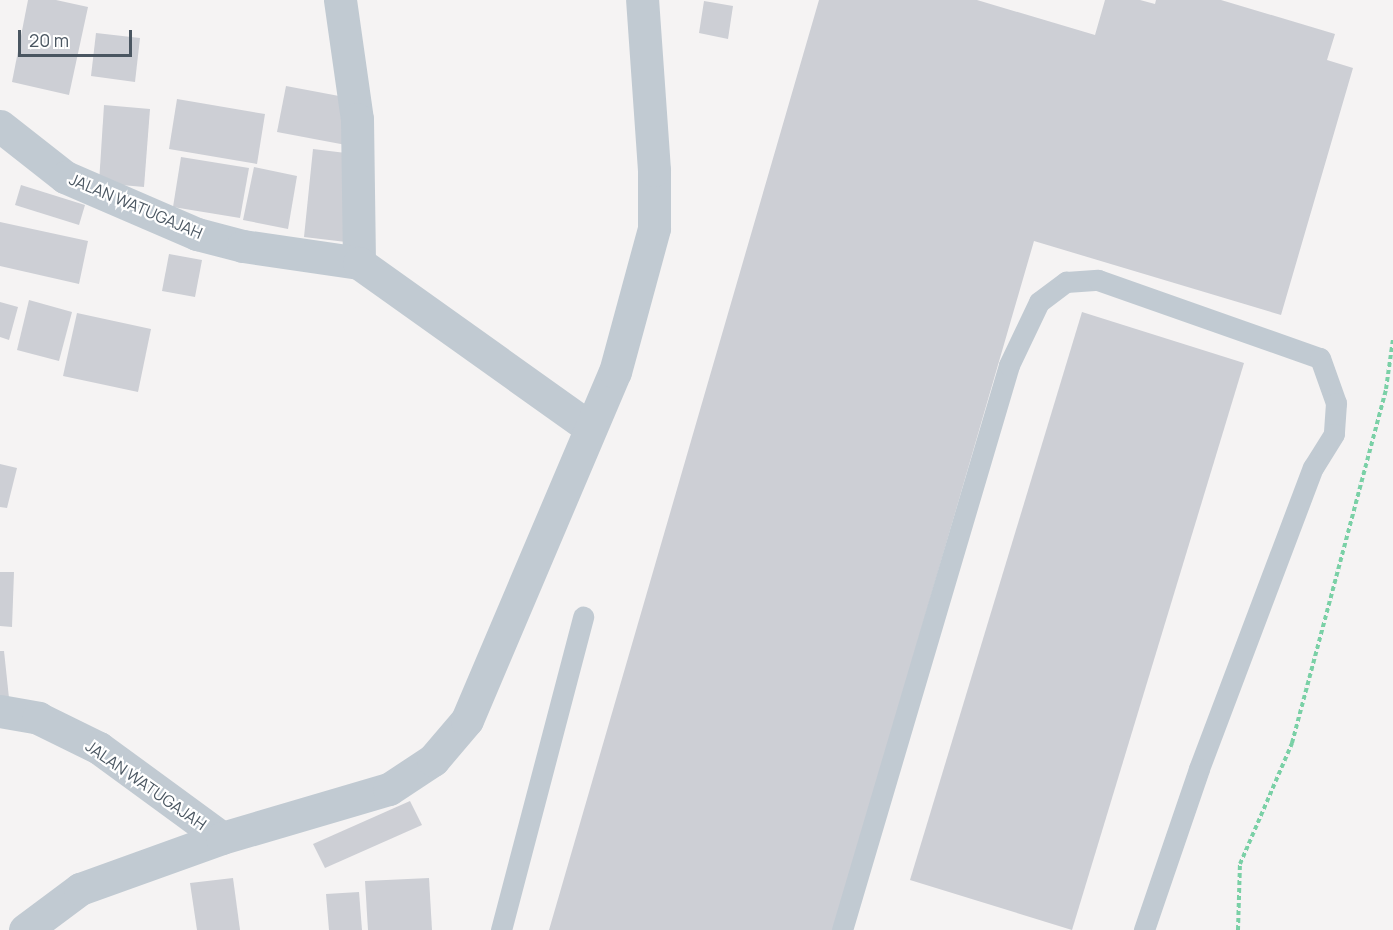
<!DOCTYPE html>
<html>
<head>
<meta charset="utf-8">
<style>
  body { margin:0 }
  #map { position:relative; width:1393px; height:930px; overflow:hidden; background:#f5f3f3; font-family:Manrope,sans-serif }
  div>[style] { position:absolute }
  [style*='--x'] { left:calc(var(--x)*1px); top:calc(var(--y)*1px); width:calc(var(--w)*1px); rotate:calc(var(--a)*1deg) }
  .building>* { inset:0; background:#cdcfd5 }
  .path>* { height:4px; margin-top:-2px; transform-origin:0; background:repeating-linear-gradient(90deg,#7ad0a6 0 4.5px,transparent 0 7.5px) }
  .lane>* { height:21px; margin:-10.5px; padding:0 10.5px; transform-origin:10.5px; border-radius:10.5px; background:#c1cad2 }
  .street>* { height:33px; margin:-16.5px; padding:0 16.5px; transform-origin:16.5px; border-radius:16.5px; background:#c1cad2 }
  span { translate:-50% -50%; white-space:nowrap; text-align:center; line-height:1.15; -webkit-text-stroke:4.5px #fff; paint-order:stroke }
  .street-label { font-size:16px; color:#4a5661 }
  .scale { position:absolute; left:18px; top:30px; width:114px; height:27px; box-sizing:border-box; border:3px solid #4a5661; border-top:0; padding-left:8px; font-size:18px; line-height:21px; white-space:nowrap; color:#4a5661; -webkit-text-stroke:4px #fff; paint-order:stroke }
</style>
</head>
<body>
<div id="map">
  <div class="building">
    <i style="clip-path:polygon(28px 0,56px 0,88px 7px,69px 95px,12px 82px)"></i>
    <i style="clip-path:polygon(819px 0,977px 0,1095px 35px,1105px 0,1140px 0,1155px 4px,1156px 0,1221px 0,1335px 34px,1327px 60px,1353px 68px,1281px 315px,1034px 241px,834px 930px,549px 930px)"></i>
    <i style="clip-path:polygon(704px 1px,733px 6px,728px 39px,699px 33px)"></i>
    <i style="clip-path:polygon(96px 33px,140px 38px,135px 82px,91px 76px)"></i>
    <i style="clip-path:polygon(286px 86px,355px 99px,346px 145px,277px 132px)"></i>
    <i style="clip-path:polygon(177px 99px,265px 114px,257px 164px,169px 149px)"></i>
    <i style="clip-path:polygon(104px 105px,150px 109px,144px 187px,99px 183px)"></i>
    <i style="clip-path:polygon(313px 149px,354px 154px,346px 242px,304px 237px)"></i>
    <i style="clip-path:polygon(181px 157px,249px 168px,240px 218px,173px 207px)"></i>
    <i style="clip-path:polygon(254px 167px,297px 176px,288px 229px,243px 220px)"></i>
    <i style="clip-path:polygon(21px 185px,85px 205px,79px 225px,15px 205px)"></i>
    <i style="clip-path:polygon(0 222px,88px 241px,79px 284px,0 266px)"></i>
    <i style="clip-path:polygon(169px 254px,202px 260px,195px 297px,162px 291px)"></i>
    <i style="clip-path:polygon(29px 300px,72px 312px,59px 361px,17px 350px)"></i>
    <i style="clip-path:polygon(0 302px,18px 307px,9px 340px,0 337px)"></i>
    <i style="clip-path:polygon(1082px 312px,1244px 363px,1072px 930px,910px 880px)"></i>
    <i style="clip-path:polygon(77px 313px,151px 329px,138px 392px,63px 376px)"></i>
    <i style="clip-path:polygon(0 464px,17px 468px,7px 508px,0 507px)"></i>
    <i style="clip-path:polygon(0 572px,14px 572px,12px 627px,0 626px)"></i>
    <i style="clip-path:polygon(0 651px,4px 651px,9px 698px,0 698px)"></i>
    <i style="clip-path:polygon(410px 801px,422px 825px,325px 868px,313px 844px)"></i>
    <i style="clip-path:polygon(233px 878px,240px 930px,197px 930px,190px 883px)"></i>
    <i style="clip-path:polygon(429px 878px,432px 930px,368px 930px,365px 881px)"></i>
    <i style="clip-path:polygon(359px 892px,362px 930px,329px 930px,326px 894px)"></i>
  </div>
  <div class="path">
    <i style="--x:1238;--y:930;--w:66;--a:-88.3"></i>
    <i style="--x:1240;--y:864;--w:132;--a:-66.7"></i>
    <i style="--x:1292;--y:743;--w:366;--a:-75.1"></i>
    <i style="--x:1386;--y:389;--w:50;--a:-82"></i>
  </div>
  <div class="lane">
    <i style="--x:501;--y:930;--w:324;--a:-75.3"></i>
    <i style="--x:842;--y:930;--w:589;--a:-73.53"></i>
    <i style="--x:1009;--y:365;--w:70;--a:-64.5"></i>
    <i style="--x:1039;--y:302;--w:34;--a:-37"></i>
    <i style="--x:1066;--y:282;--w:32;--a:-4"></i>
    <i style="--x:1098;--y:280;--w:235;--a:19.4"></i>
    <i style="--x:1320;--y:358;--w:48;--a:70.4"></i>
    <i style="--x:1336;--y:403;--w:31;--a:94"></i>
    <i style="--x:1334;--y:434;--w:39;--a:122"></i>
    <i style="--x:1313;--y:467;--w:323;--a:110.7"></i>
    <i style="--x:1199;--y:769;--w:170;--a:108.9"></i>
  </div>
  <div class="street">
    <i style="--x:340;--y:0;--w:120;--a:81.9"></i>
    <i style="--x:357;--y:119;--w:144;--a:89.2"></i>
    <i style="--x:0;--y:126;--w:83;--a:38.1"></i>
    <i style="--x:65;--y:177;--w:144;--a:23.4"></i>
    <i style="--x:197;--y:234;--w:48;--a:14.6"></i>
    <i style="--x:243;--y:246;--w:117;--a:8.3"></i>
    <i style="--x:359;--y:263;--w:284;--a:35.5"></i>
    <i style="--x:0;--y:711;--w:39;--a:10"></i>
    <i style="--x:38;--y:718;--w:68;--a:26.2"></i>
    <i style="--x:99;--y:748;--w:152;--a:36.2"></i>
    <i style="--x:25;--y:930;--w:69;--a:-36.7"></i>
    <i style="--x:80;--y:889;--w:151;--a:-19.8"></i>
    <i style="--x:222;--y:838;--w:174;--a:-16.4"></i>
    <i style="--x:389;--y:789;--w:53;--a:-33.4"></i>
    <i style="--x:433;--y:760;--w:52;--a:-49.6"></i>
    <i style="--x:467;--y:720;--w:378;--a:-67"></i>
    <i style="--x:615;--y:372;--w:149;--a:-74.8"></i>
    <i style="--x:654;--y:228;--w:58;--a:-90"></i>
    <i style="--x:654;--y:170;--w:170;--a:-94"></i>
  </div>
  <div class="street-label">
    <span style="left:136px;top:206px;rotate:23deg">JALAN WATUGAJAH</span>
    <span style="left:146px;top:785px;rotate:35deg">JALAN WATUGAJAH</span>
  </div>
  <div class="scale">20 m</div>
</div>
</body>
</html>
